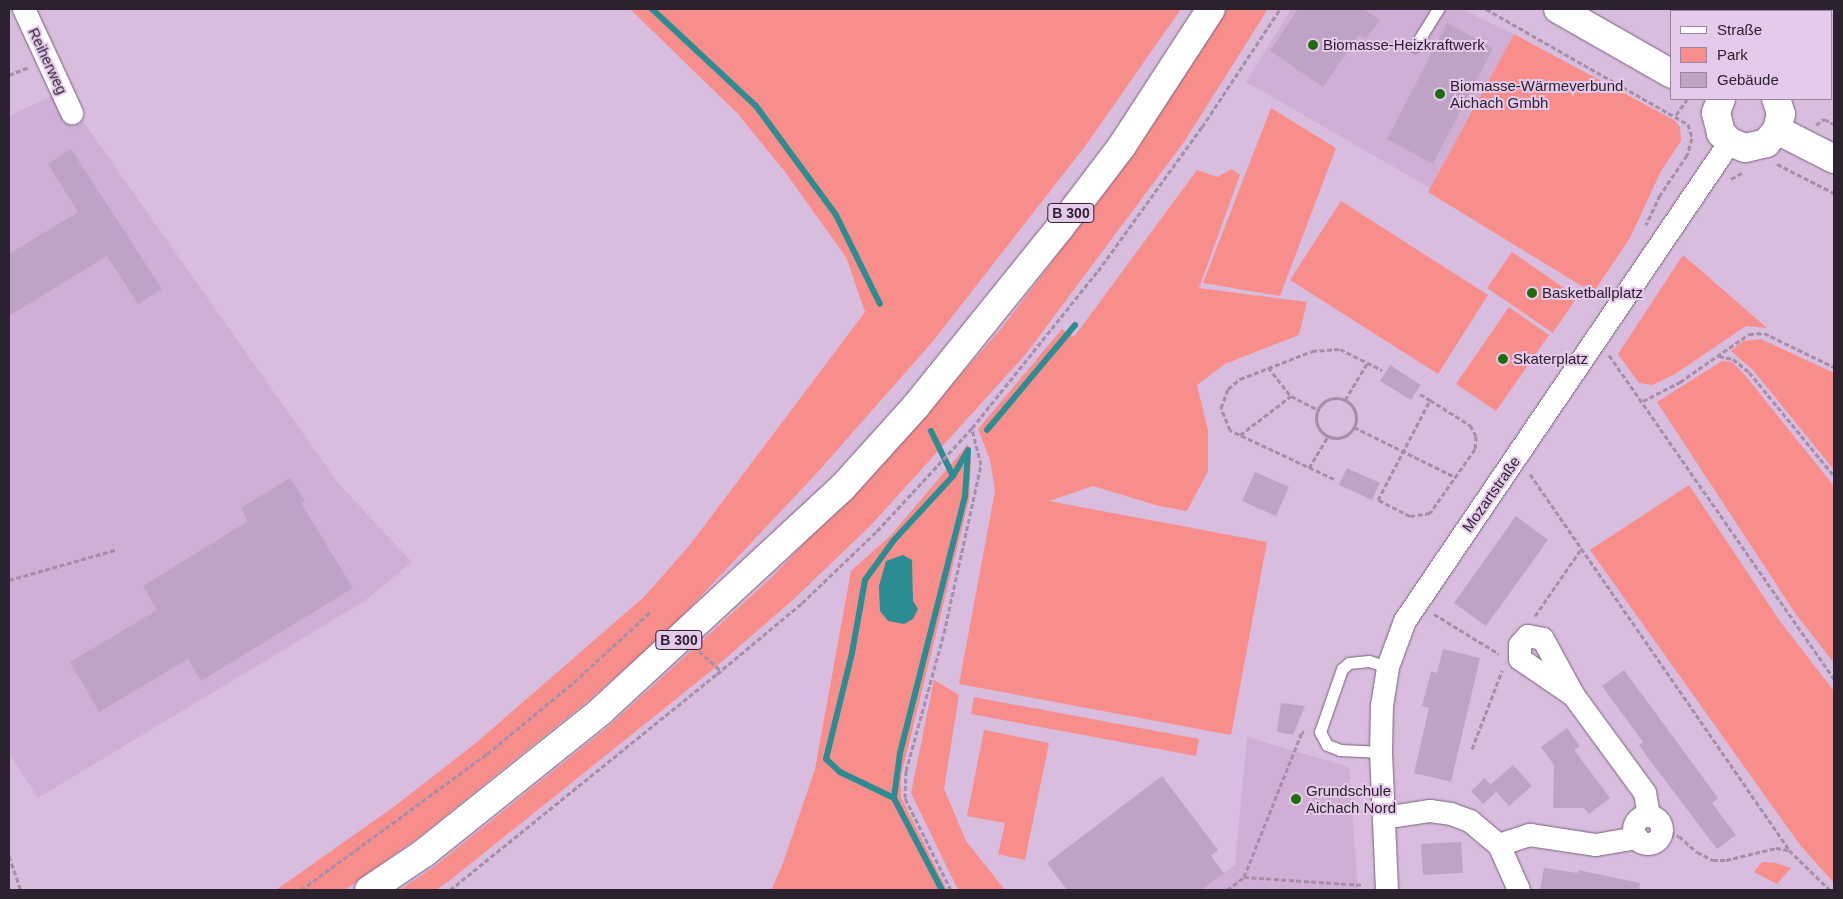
<!DOCTYPE html>
<html>
<head>
<meta charset="utf-8">
<style>
  body { margin:0 }
  #map { position:relative; width:1843px; height:899px; overflow:hidden; background:#d9bdde; font-family:Arial,sans-serif }
  div>[style] { position:absolute }
  [style*='--x'] { left:calc(var(--x)*1px); top:calc(var(--y)*1px); width:calc(var(--w)*1px); rotate:calc(var(--a)*1deg) }
  .built>* { inset:0; background:#d0afd6 }
  .green>* { inset:0; background:#f88e8c }
  .water>* { inset:0; background:#2d8b92 }
  .stream>* { height:6px; margin:-3px; padding:0 3px; transform-origin:3px; border-radius:3px; background:#2d8b92 }
  .building>* { inset:0; background:#bfa3c4 }
  .path>* { height:3px; margin-top:-1.5px; transform-origin:0; background:repeating-linear-gradient(90deg,#a48ea8 0 5px,transparent 0 7.5px) }
  .path>.ring { margin:-1.5px; padding:0; box-sizing:content-box; background:none; border:3px solid #a48ea8; border-radius:50% }
  .roads { filter:drop-shadow(0 0 1px #7a617f) drop-shadow(0 0 1px #7a617f) }
  .lane>* { height:11px; margin:-5.5px; padding:0 5.5px; transform-origin:5.5px; border-radius:5.5px; background:#fff }
  .street>* { height:22px; margin:-11px; padding:0 11px; transform-origin:11px; border-radius:11px; background:#fff }
  .street>.ring { margin:-11px; padding:0; box-sizing:content-box; background:none; border:22px solid #fff; border-radius:50% }
  .secondary>* { height:28px; margin:-14px; padding:0 14px; transform-origin:14px; border-radius:14px; background:#fff }
  .highway>* { height:28px; margin:-14px; padding:0 14px; transform-origin:14px; border-radius:14px; background:#fff }
  .dots>* { width:14px; height:14px; translate:-50% -50%; box-sizing:border-box; border:2px solid #e6caeb; border-radius:50% }
  span { translate:-50% -50%; white-space:nowrap; text-align:center; line-height:1.15; -webkit-text-stroke:4px #e6caeb; paint-order:stroke }
  .shield-label span { padding:1px 4px; background:#e6caeb; border:1px solid; border-radius:4px; -webkit-text-stroke-width:0 }
  .shield-label { font-size:14px; color:#2c212e; font-weight:700 }
  .poi-label { font-size:15px; color:#2c212e }
  .left { translate:0 -50%; text-align:left }
  .street-label { font-size:15px; color:#2c212e }
  .frame { position:absolute; inset:0; border:10px solid #2c212e; pointer-events:none }
  .legend { position:absolute; left:1670px; top:10px; width:162px; height:90px; box-sizing:border-box; background:#e6caeb; border:1px solid #9c869f; margin:0; padding:6px 9px; list-style:none; font-size:15px; color:#2c212e }
  .legend li { display:flex; align-items:center; gap:10px; height:25px }
  .legend b { width:25px; border:1px solid #9c869f }
</style>
</head>
<body>
<div id="map">
  <div class="built">
    <i style="clip-path:polygon(1291px 9px,1461px 9px,1514px 34px,1430px 188px,1246px 82px)"></i>
    <i style="clip-path:polygon(54px 95px,80px 117px,338px 483px,412px 562px,363px 602px,38px 798px,9px 753px,9px 116px)"></i>
    <i style="clip-path:polygon(1247px 737px,1349px 767px,1358px 890px,1201px 890px,1235px 865px)"></i>
  </div>
  <div class="green">
    <i style="clip-path:polygon(630px 9px,1181px 9px,1086px 145px,934px 340px,816px 474px,669px 630px,589px 700px,419px 837px,345px 890px,276px 890px,395px 806px,477px 742px,644px 597px,689px 546px,865px 312px,846px 257px,785px 172px,738px 114px)"></i>
    <i style="clip-path:polygon(1227px 9px,1268px 9px,1184px 142px,1026px 354px,872px 524px,795px 598px,711px 671px,449px 881px,436px 890px,400px 890px,435px 866px,609px 726px,773px 576px,927px 413px,1001px 329px,1131px 158px)"></i>
    <i style="clip-path:polygon(1514px 34px,1674px 120px,1680px 127px,1681px 141px,1661px 171px,1630px 238px,1593px 293px,1428px 192px)"></i>
    <i style="clip-path:polygon(1271px 108px,1336px 148px,1280px 296px,1203px 283px)"></i>
    <i style="clip-path:polygon(1232px 169px,1240px 175px,1199px 288px,1307px 302px,1299px 335px,1225px 364px,1197px 385px,1208px 430px,1208px 471px,1187px 511px,1159px 506px,1093px 486px,1049px 501px,1267px 542px,1231px 735px,959px 684px,995px 491px,990px 460px,978px 429px,1062px 329px,1074px 337px,1197px 170px,1217px 177px)"></i>
    <i style="clip-path:polygon(1341px 201px,1488px 295px,1438px 374px,1290px 280px)"></i>
    <i style="clip-path:polygon(1512px 252px,1577px 297px,1553px 333px,1487px 288px)"></i>
    <i style="clip-path:polygon(1683px 255px,1767px 328px,1746px 326px,1675px 374px,1652px 385px,1639px 383px,1618px 354px)"></i>
    <i style="clip-path:polygon(1509px 307px,1549px 335px,1496px 411px,1456px 384px)"></i>
    <i style="clip-path:polygon(1761px 339px,1834px 373px,1834px 470px,1753px 370px,1731px 351px,1743px 341px)"></i>
    <i style="clip-path:polygon(1722px 361px,1732px 362px,1745px 375px,1834px 486px,1834px 663px,1795px 613px,1657px 402px)"></i>
    <i style="clip-path:polygon(968px 444px,971px 461px,969px 500px,901px 776px,901px 797px,947px 890px,771px 890px,782px 866px,815px 769px,851px 571px,891px 535px)"></i>
    <i style="clip-path:polygon(1689px 485px,1780px 621px,1834px 691px,1834px 883px,1800px 845px,1590px 550px)"></i>
    <i style="clip-path:polygon(934px 680px,959px 695px,944px 789px,966px 841px,1005px 890px,958px 890px,911px 793px)"></i>
    <i style="clip-path:polygon(974px 697px,1199px 739px,1196px 756px,971px 714px)"></i>
    <i style="clip-path:polygon(984px 730px,1049px 743px,1025px 860px,998px 854px,1005px 823px,967px 816px)"></i>
    <i style="clip-path:polygon(1762px 862px,1776px 863px,1791px 868px,1777px 884px,1754px 872px)"></i>
  </div>
  <div class="water">
    <i style="clip-path:polygon(903px 555px,912px 560px,913px 601px,918px 609px,913px 619px,904px 624px,888px 621px,880px 611px,879px 586px,886px 561px)"></i>
  </div>
  <div class="stream">
    <i style="--x:652;--y:9;--w:142;--a:43"></i>
    <i style="--x:756;--y:106;--w:135;--a:53.7"></i>
    <i style="--x:836;--y:215;--w:99;--a:63.7"></i>
    <i style="--x:987;--y:430;--w:137;--a:-50"></i>
    <i style="--x:931;--y:431;--w:50;--a:63.9"></i>
    <i style="--x:894;--y:798;--w:45;--a:-82.4"></i>
    <i style="--x:900;--y:753;--w:264;--a:-75.8"></i>
    <i style="--x:965;--y:497;--w:46;--a:-86.3"></i>
    <i style="--x:942;--y:890;--w:104;--a:-117.6"></i>
    <i style="--x:894;--y:798;--w:60;--a:-154.3"></i>
    <i style="--x:840;--y:772;--w:19;--a:-137"></i>
    <i style="--x:826;--y:759;--w:109;--a:-76.2"></i>
    <i style="--x:852;--y:653;--w:74;--a:-79.9"></i>
    <i style="--x:865;--y:580;--w:49;--a:-54.1"></i>
    <i style="--x:894;--y:540;--w:87;--a:-47.3"></i>
    <i style="--x:953;--y:476;--w:30;--a:-60"></i>
  </div>
  <div class="building">
    <i style="clip-path:polygon(1298px 9px,1363px 9px,1380px 20px,1366px 39px,1359px 35px,1323px 87px,1270px 51px)"></i>
    <i style="clip-path:polygon(1447px 23px,1493px 48px,1433px 164px,1387px 139px)"></i>
    <i style="clip-path:polygon(71px 149px,162px 289px,138px 304px,107px 256px,9px 316px,9px 254px,78px 212px,48px 164px)"></i>
    <i style="clip-path:polygon(1390px 365px,1421px 385px,1411px 400px,1380px 381px)"></i>
    <i style="clip-path:polygon(1347px 468px,1380px 483px,1372px 500px,1339px 485px)"></i>
    <i style="clip-path:polygon(1255px 472px,1289px 487px,1276px 516px,1242px 501px)"></i>
    <i style="clip-path:polygon(290px 478px,305px 501px,301px 503px,353px 588px,201px 681px,188px 659px,99px 712px,70px 662px,157px 610px,143px 586px,248px 521px,241px 508px)"></i>
    <i style="clip-path:polygon(1516px 516px,1548px 540px,1486px 626px,1454px 603px)"></i>
    <i style="clip-path:polygon(1443px 649px,1480px 658px,1451px 782px,1414px 773px,1429px 708px,1422px 706px,1431px 671px,1437px 673px)"></i>
    <i style="clip-path:polygon(1624px 670px,1718px 798px,1712px 803px,1736px 835px,1717px 849px,1649px 759px,1639px 745px,1643px 742px,1602px 686px)"></i>
    <i style="clip-path:polygon(1281px 703px,1305px 706px,1293px 735px,1277px 732px)"></i>
    <i style="clip-path:polygon(1567px 728px,1580px 746px,1574px 750px,1610px 798px,1589px 814px,1584px 808px,1553px 808px,1554px 765px,1541px 747px)"></i>
    <i style="clip-path:polygon(1513px 765px,1532px 786px,1509px 806px,1490px 785px)"></i>
    <i style="clip-path:polygon(1162px 776px,1218px 850px,1211px 856px,1224px 873px,1201px 890px,1067px 890px,1047px 863px)"></i>
    <i style="clip-path:polygon(1485px 778px,1496px 792px,1483px 804px,1471px 791px)"></i>
    <i style="clip-path:polygon(1461px 842px,1463px 873px,1423px 875px,1421px 844px)"></i>
    <i style="clip-path:polygon(1544px 868px,1578px 873px,1578px 870px,1640px 883px,1639px 890px,1540px 890px)"></i>
  </div>
  <div class="path">
    <i style="--x:1486;--y:9;--w:232;--a:29.7"></i>
    <i style="--x:1688;--y:124;--w:15;--a:74"></i>
    <i style="--x:1692;--y:138;--w:18;--a:106"></i>
    <i style="--x:1687;--y:155;--w:48;--a:124"></i>
    <i style="--x:1660;--y:195;--w:33;--a:115"></i>
    <i style="--x:9;--y:75;--w:22;--a:-22"></i>
    <i style="--x:1676;--y:115;--w:19;--a:-55"></i>
    <i style="--x:1816;--y:125;--w:10;--a:-37"></i>
    <i style="--x:1824;--y:119;--w:11;--a:27"></i>
    <i style="--x:1777;--y:164;--w:64;--a:27"></i>
    <i style="--x:1731;--y:179;--w:14;--a:-30"></i>
    <i style="--x:1609;--y:355;--w:394;--a:55.2"></i>
    <i style="--x:1719;--y:356;--w:14;--a:12"></i>
    <i style="--x:1733;--y:359;--w:21;--a:39"></i>
    <i style="--x:1749;--y:372;--w:134;--a:50.7"></i>
    <i style="--x:1268;--y:367;--w:37;--a:52"></i>
    <i style="--x:1291;--y:396;--w:30;--a:27"></i>
    <i style="--x:1420;--y:394;--w:12;--a:31"></i>
    <i style="--x:1430;--y:400;--w:47;--a:32"></i>
    <i style="--x:1470;--y:425;--w:13;--a:61"></i>
    <i style="--x:1476;--y:436;--w:13;--a:94"></i>
    <i style="--x:1475;--y:449;--w:78;--a:125.1"></i>
    <i style="--x:1430;--y:513;--w:20;--a:171"></i>
    <i style="--x:1410;--y:516;--w:36;--a:-153"></i>
    <i style="--x:1378;--y:500;--w:113;--a:-62.5"></i>
    <i class="ring" style="left:1316px;top:398px;width:37px;height:37px"></i>
    <i style="--x:1345;--y:400;--w:44;--a:-58.8"></i>
    <i style="--x:1643;--y:401;--w:42;--a:-27.2"></i>
    <i style="--x:1680;--y:382;--w:84;--a:-34.8"></i>
    <i style="--x:1749;--y:334;--w:15;--a:-4"></i>
    <i style="--x:1764;--y:333;--w:78;--a:25.9"></i>
    <i style="--x:1354;--y:427;--w:113;--a:26.3"></i>
    <i style="--x:1240;--y:435;--w:64;--a:-37.4"></i>
    <i style="--x:1309;--y:468;--w:37;--a:-59"></i>
    <i style="--x:1530;--y:474;--w:457;--a:55.4"></i>
    <i style="--x:1334;--y:479;--w:115;--a:-154.8"></i>
    <i style="--x:1230;--y:430;--w:24;--a:-112"></i>
    <i style="--x:1221;--y:408;--w:20;--a:-70"></i>
    <i style="--x:1228;--y:389;--w:16;--a:-40"></i>
    <i style="--x:1240;--y:379;--w:77;--a:-21.3"></i>
    <i style="--x:1312;--y:351;--w:28;--a:-4"></i>
    <i style="--x:1340;--y:349;--w:47;--a:26.6"></i>
    <i style="--x:9;--y:580;--w:110;--a:-15.8"></i>
    <i style="--x:1434;--y:614;--w:76;--a:31.6"></i>
    <i style="--x:1535;--y:616;--w:81;--a:-55.5"></i>
    <i style="--x:699;--y:651;--w:30;--a:42"></i>
    <i style="--x:1472;--y:749;--w:84;--a:-69"></i>
    <i style="--x:1662;--y:832;--w:17;--a:13"></i>
    <i style="--x:1679;--y:836;--w:24;--a:42"></i>
    <i style="--x:1697;--y:852;--w:18;--a:27"></i>
    <i style="--x:1713;--y:860;--w:13;--a:0"></i>
    <i style="--x:1726;--y:860;--w:51;--a:-13.5"></i>
    <i style="--x:1776;--y:848;--w:13;--a:9"></i>
    <i style="--x:1789;--y:850;--w:57;--a:44.3"></i>
    <i style="--x:9;--y:856;--w:36;--a:71"></i>
    <i style="--x:1244;--y:877;--w:120;--a:3.8"></i>
    <i style="--x:301;--y:890;--w:230;--a:-36.2"></i>
    <i style="--x:487;--y:754;--w:113;--a:-39.6"></i>
    <i style="--x:574;--y:682;--w:103;--a:-42.6"></i>
    <i style="--x:450;--y:890;--w:343;--a:-39"></i>
    <i style="--x:717;--y:674;--w:111;--a:-39.9"></i>
    <i style="--x:802;--y:603;--w:104;--a:-43.8"></i>
    <i style="--x:877;--y:531;--w:140;--a:-47.3"></i>
    <i style="--x:972;--y:428;--w:201;--a:-51.3"></i>
    <i style="--x:1098;--y:271;--w:178;--a:-54.2"></i>
    <i style="--x:1202;--y:127;--w:141;--a:-56.5"></i>
    <i style="--x:951;--y:890;--w:103;--a:-116.6"></i>
    <i style="--x:905;--y:798;--w:27;--a:-88"></i>
    <i style="--x:906;--y:771;--w:143;--a:-74.6"></i>
    <i style="--x:944;--y:633;--w:172;--a:-77.6"></i>
    <i style="--x:981;--y:465;--w:38;--a:-104"></i>
    <i style="--x:1227;--y:890;--w:21;--a:-37"></i>
    <i style="--x:1244;--y:877;--w:156;--a:-68.2"></i>
    <i style="--x:1302;--y:732;--w:2;--a:0"></i>
  </div>
  <div class="roads">
    <div class="lane">
      <i style="--x:1415;--y:46;--w:44;--a:-58.1"></i>
      <i style="--x:1381;--y:752;--w:41;--a:-177.2"></i>
      <i style="--x:1340;--y:750;--w:14;--a:-159"></i>
      <i style="--x:1327;--y:745;--w:15;--a:-118"></i>
      <i style="--x:1320;--y:732;--w:67;--a:-70.8"></i>
      <i style="--x:1342;--y:669;--w:9;--a:-41"></i>
      <i style="--x:1349;--y:663;--w:20;--a:-6"></i>
      <i style="--x:1369;--y:661;--w:20;--a:18"></i>
    </div>
    <div class="street">
      <i style="--x:24;--y:9;--w:115;--a:65.2"></i>
      <i style="--x:1574;--y:696;--w:65;--a:-145.6"></i>
      <i style="--x:1520;--y:659;--w:14;--a:-90"></i>
      <i style="--x:1520;--y:645;--w:12;--a:-48"></i>
      <i style="--x:1528;--y:636;--w:15;--a:11"></i>
      <i style="--x:1543;--y:639;--w:65;--a:61.5"></i>
      <i style="--x:1574;--y:696;--w:120;--a:53.8"></i>
      <i style="--x:1645;--y:793;--w:23;--a:80"></i>
      <i class="ring" style="left:1634px;top:816px;width:6px;height:6px"></i>
      <i style="--x:1384;--y:818;--w:47;--a:-8.7"></i>
      <i style="--x:1430;--y:811;--w:21;--a:8"></i>
      <i style="--x:1451;--y:814;--w:20;--a:20"></i>
      <i style="--x:1470;--y:821;--w:38;--a:40"></i>
      <i style="--x:1499;--y:845;--w:49;--a:66"></i>
      <i style="--x:1499;--y:845;--w:33;--a:-18"></i>
      <i style="--x:1530;--y:835;--w:67;--a:8.6"></i>
      <i style="--x:1596;--y:845;--w:42;--a:-9.7"></i>
      <i style="--x:1387;--y:890;--w:138;--a:-92.5"></i>
      <i style="--x:1381;--y:752;--w:46;--a:-88.8"></i>
      <i style="--x:1382;--y:706;--w:39;--a:-81"></i>
      <i style="--x:1388;--y:667;--w:49;--a:-69.7"></i>
      <i style="--x:1405;--y:621;--w:579;--a:-55.84"></i>
    </div>
    <div class="secondary">
      <i style="--x:1558;--y:9;--w:131;--a:29.7"></i>
      <i style="--x:1721;--y:99;--w:15;--a:110"></i>
      <i style="--x:1716;--y:113;--w:21;--a:76"></i>
      <i style="--x:1721;--y:133;--w:13;--a:45"></i>
      <i style="--x:1730;--y:142;--w:16;--a:22"></i>
      <i style="--x:1745;--y:148;--w:22;--a:-13"></i>
      <i style="--x:1766;--y:143;--w:17;--a:-50"></i>
      <i style="--x:1777;--y:130;--w:16;--a:-76"></i>
      <i style="--x:1781;--y:114;--w:16;--a:-108"></i>
      <i style="--x:1777;--y:130;--w:64;--a:27"></i>
    </div>
    <div class="highway">
      <i style="--x:369;--y:890;--w:66;--a:-33.9"></i>
      <i style="--x:424;--y:853;--w:227;--a:-38.7"></i>
      <i style="--x:601;--y:711;--w:328;--a:-42.8"></i>
      <i style="--x:842;--y:488;--w:110;--a:-47.9"></i>
      <i style="--x:916;--y:406;--w:228;--a:-51.1"></i>
      <i style="--x:1059;--y:229;--w:104;--a:-52.8"></i>
      <i style="--x:1122;--y:146;--w:163;--a:-57"></i>
    </div>
  </div>
  <div class="dots">
    <i style="left:1313px;top:45px;background:#1d6c10"></i>
    <i style="left:1440px;top:94px;background:#1d6c10"></i>
    <i style="left:1532px;top:293px;background:#1d6c10"></i>
    <i style="left:1503px;top:359px;background:#1d6c10"></i>
    <i style="left:1296px;top:799px;background:#1d6c10"></i>
  </div>
  <div class="shield-label">
    <span style="left:1071px;top:213px">B 300</span>
    <span style="left:679px;top:640px">B 300</span>
  </div>
  <div class="poi-label">
    <span class="left" style="left:1323px;top:45px">Biomasse-Heizkraftwerk</span>
    <span class="left" style="left:1450px;top:94px">Biomasse-Wärmeverbund<br>Aichach Gmbh</span>
    <span class="left" style="left:1542px;top:293px">Basketballplatz</span>
    <span class="left" style="left:1513px;top:359px">Skaterplatz</span>
    <span class="left" style="left:1306px;top:799px">Grundschule<br>Aichach Nord</span>
  </div>
  <div class="street-label">
    <span style="left:48px;top:61px;rotate:65deg">Reiherweg</span>
    <span style="left:1491px;top:494px;rotate:-55deg">Mozartstraße</span>
  </div>
  <div class="frame"></div>
  <ul class="legend">
  <li><b style="height:6px;background:#fff"></b>Straße</li>
  <li><b style="height:14px;background:#f88e8c"></b>Park</li>
  <li><b style="height:14px;background:#bfa3c4"></b>Gebäude</li>
  </ul>
</div>
</body>
</html>
